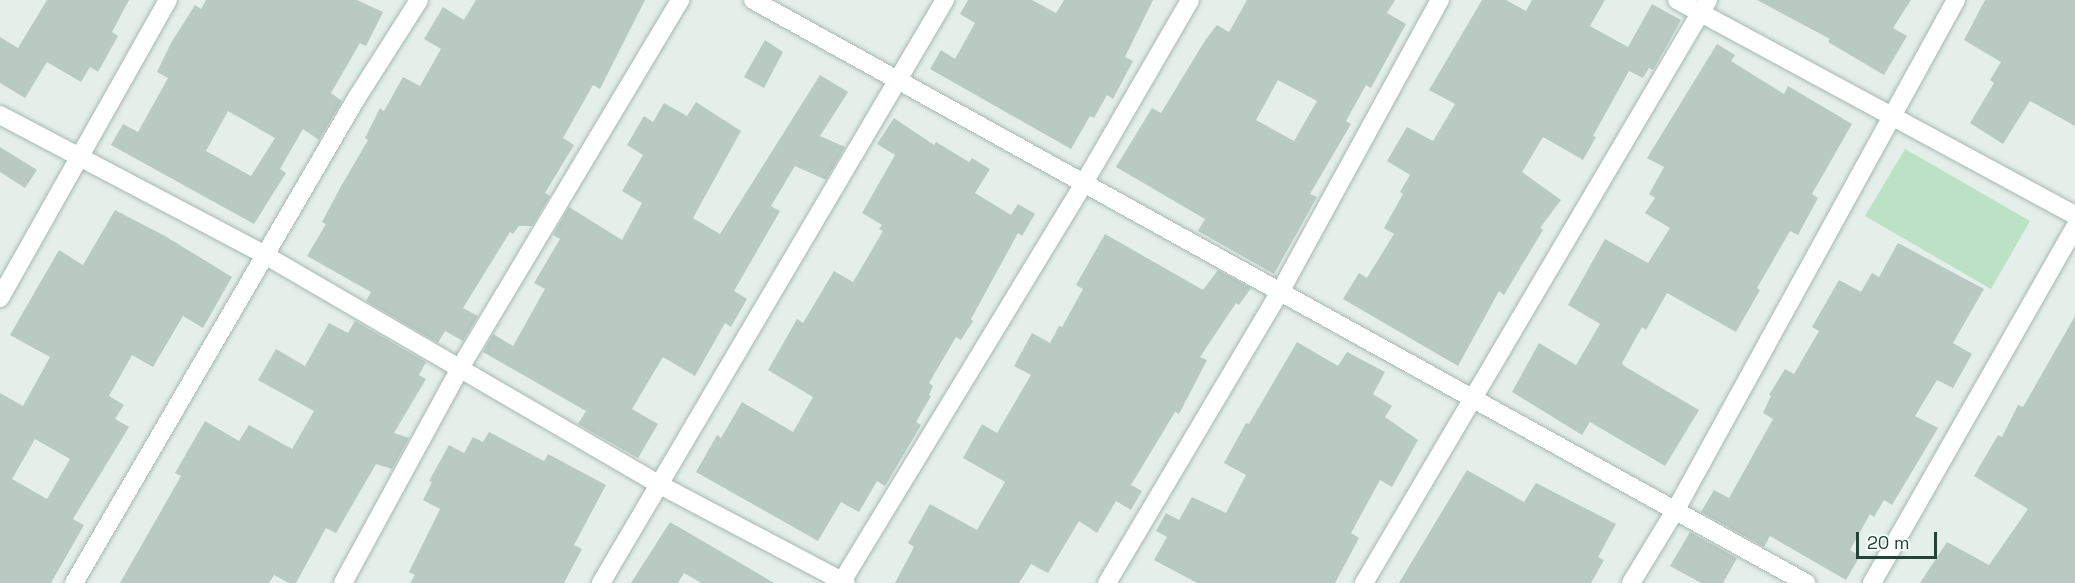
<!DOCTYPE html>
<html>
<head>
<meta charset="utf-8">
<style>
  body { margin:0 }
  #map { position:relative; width:2075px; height:583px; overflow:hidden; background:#e4efea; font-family:"Space Grotesk",sans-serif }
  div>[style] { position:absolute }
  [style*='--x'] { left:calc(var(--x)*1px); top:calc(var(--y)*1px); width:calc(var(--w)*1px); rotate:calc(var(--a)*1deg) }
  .green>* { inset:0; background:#bbe2c4 }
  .building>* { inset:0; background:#b9cac3 }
  .roads { filter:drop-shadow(0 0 2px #a6b8b1) drop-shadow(0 0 2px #a6b8b1) }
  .minor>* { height:18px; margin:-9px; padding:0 9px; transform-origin:9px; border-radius:9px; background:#fff }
  .secondary>* { height:18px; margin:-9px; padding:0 9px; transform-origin:9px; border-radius:9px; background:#fff }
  span { translate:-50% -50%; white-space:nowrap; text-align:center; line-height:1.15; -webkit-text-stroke:6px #f5fbf8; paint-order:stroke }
  .scale { position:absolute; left:1856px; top:532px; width:81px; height:27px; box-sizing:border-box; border:3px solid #214338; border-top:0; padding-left:8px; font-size:18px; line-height:21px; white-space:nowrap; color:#214338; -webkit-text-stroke:4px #f5fbf8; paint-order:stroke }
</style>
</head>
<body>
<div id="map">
  <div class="green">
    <i style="clip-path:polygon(1905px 149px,2030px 221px,1991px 289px,1865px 216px)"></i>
  </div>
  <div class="building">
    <i style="clip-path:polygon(47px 0,129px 0,112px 32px,118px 36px,98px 72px,90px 67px,81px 82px,47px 62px,25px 98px,0 83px,0 37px,18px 48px)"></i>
    <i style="clip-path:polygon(evenodd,206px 0,357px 0,383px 12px,366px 46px,360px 43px,331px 93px,342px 101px,319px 140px,303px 129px,280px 169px,286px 173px,254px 224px,111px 145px,123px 124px,138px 132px,168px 78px,157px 72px,171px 43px,195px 5px,201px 9px,206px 0,228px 111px,275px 138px,251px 176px,206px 151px,228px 111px)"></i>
    <i style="clip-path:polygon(476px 0,645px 0,600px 89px,593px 85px,563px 138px,574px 145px,545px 193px,550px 196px,532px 226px,519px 226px,513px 234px,510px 232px,463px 308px,478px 316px,463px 341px,445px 331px,438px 343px,366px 301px,371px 292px,307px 256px,326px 224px,322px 222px,340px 188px,368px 140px,365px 138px,380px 108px,384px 111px,403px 77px,420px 86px,441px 49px,424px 39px,443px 7px,464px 20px)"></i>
    <i style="clip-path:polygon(968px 0,1032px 0,1056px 13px,1064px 0,1153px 0,1125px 57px,1133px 61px,1113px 99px,1107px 95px,1094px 118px,1090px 116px,1071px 149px,930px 69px,941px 50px,955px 59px,975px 23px,960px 14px)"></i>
    <i style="clip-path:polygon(evenodd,1247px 0,1395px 0,1387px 13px,1406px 24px,1371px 88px,1366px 85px,1346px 121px,1351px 124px,1310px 194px,1317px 197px,1274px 274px,1198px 231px,1205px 219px,1116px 167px,1152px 108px,1161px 113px,1206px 39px,1217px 25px,1229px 32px,1247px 0,1278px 80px,1317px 101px,1294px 141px,1256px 120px,1278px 80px)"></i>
    <i style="clip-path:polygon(1482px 0,1506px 0,1526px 11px,1532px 0,1605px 0,1590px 26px,1628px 47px,1652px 4px,1681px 20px,1653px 70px,1649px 68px,1643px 78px,1629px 71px,1593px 136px,1596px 137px,1583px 160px,1543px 137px,1522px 172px,1561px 200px,1540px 228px,1543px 230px,1504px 295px,1499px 291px,1458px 366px,1343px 299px,1359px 273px,1367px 278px,1394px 234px,1384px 228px,1403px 194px,1400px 192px,1410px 175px,1387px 161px,1407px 127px,1433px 141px,1455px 104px,1429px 90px)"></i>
    <i style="clip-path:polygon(1757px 0,1911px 0,1893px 28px,1907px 36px,1884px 75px,1828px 42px,1830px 39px)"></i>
    <i style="clip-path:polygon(1985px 0,2075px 0,2075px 126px,2030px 101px,2003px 144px,1970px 123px,1994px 83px,1990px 80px,2001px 62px,1964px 40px)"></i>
    <i style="clip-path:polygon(765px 40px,783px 52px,764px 88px,744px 77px)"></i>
    <i style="clip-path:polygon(1717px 44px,1735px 55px,1731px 61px,1784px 94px,1788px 86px,1852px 124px,1812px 194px,1818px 198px,1798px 235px,1790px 231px,1757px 288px,1760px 290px,1736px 332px,1667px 293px,1646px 330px,1642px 327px,1622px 363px,1624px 366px,1699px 410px,1665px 466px,1590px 422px,1582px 435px,1512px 392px,1539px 343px,1576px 365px,1600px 324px,1568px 305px,1605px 239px,1648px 263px,1670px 228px,1645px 213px,1655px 198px,1649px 194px,1664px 167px,1647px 158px)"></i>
    <i style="clip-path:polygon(820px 75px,848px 92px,820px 136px,845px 147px,826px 180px,795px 166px,771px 206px,780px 211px,734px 291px,747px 299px,731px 327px,725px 323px,695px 376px,663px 357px,632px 409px,658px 424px,638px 458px,578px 424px,586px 411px,483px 352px,493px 334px,513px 346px,545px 289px,534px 283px,560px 239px,553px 235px,569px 207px,622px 240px,642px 203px,622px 191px,643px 155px,627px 145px,644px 116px,653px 122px,664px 103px,687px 116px,696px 102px,741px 131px,693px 218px,720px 234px)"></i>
    <i style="clip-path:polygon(894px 118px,934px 145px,936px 142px,969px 162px,972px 158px,990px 169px,975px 193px,1011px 215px,1018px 204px,1035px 214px,1022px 236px,1018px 233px,971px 319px,973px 321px,961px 340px,956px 337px,929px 383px,933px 386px,929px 395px,931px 396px,916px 422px,921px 425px,885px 486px,877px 481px,859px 512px,841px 502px,818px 541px,696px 472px,717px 435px,721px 438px,742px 402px,793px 432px,813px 397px,768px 370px,797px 319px,803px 323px,834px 271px,853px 282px,883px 231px,879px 229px,882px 225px,862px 213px,895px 155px,877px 144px)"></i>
    <i style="clip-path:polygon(0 147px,37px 170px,25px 188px,0 172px)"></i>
    <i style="clip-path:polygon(evenodd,115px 210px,165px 236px,232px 277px,203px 328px,183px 316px,153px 367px,132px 355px,109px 396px,124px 405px,115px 419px,129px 427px,73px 519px,84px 525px,51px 583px,0 583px,0 393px,23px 406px,50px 357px,10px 335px,59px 250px,83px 265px,115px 210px,35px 439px,70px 459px,47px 499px,12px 479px,35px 439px)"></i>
    <i style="clip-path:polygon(1105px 234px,1203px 290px,1218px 270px,1251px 288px,1239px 305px,1236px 303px,1200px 357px,1207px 360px,1179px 414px,1175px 412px,1131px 485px,1142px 491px,1131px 510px,1116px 501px,1097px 533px,1079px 521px,1048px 573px,1031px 564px,1019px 583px,895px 583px,914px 547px,908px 543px,930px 504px,977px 530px,1005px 482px,963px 458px,982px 424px,997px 433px,1031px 375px,1014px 366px,1032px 333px,1050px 343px,1059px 326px,1062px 327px,1083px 289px,1076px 285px)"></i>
    <i style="clip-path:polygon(1898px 243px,1984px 289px,1953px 343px,1972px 354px,1953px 388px,1937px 380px,1915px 416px,1938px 428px,1892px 505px,1884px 500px,1874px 517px,1870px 514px,1850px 550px,1860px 556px,1846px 580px,1770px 536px,1764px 547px,1701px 512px,1714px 490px,1729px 498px,1773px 419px,1763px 413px,1771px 396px,1769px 395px,1785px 369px,1794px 374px,1819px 331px,1812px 327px,1839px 280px,1861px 292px,1872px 273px,1879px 277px)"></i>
    <i style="clip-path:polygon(2075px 316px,2075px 583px,1920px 583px,1947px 542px,1989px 565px,2028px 509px,1974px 476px,1998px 435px,2002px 437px,2018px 405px,2023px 407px)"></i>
    <i style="clip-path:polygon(355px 321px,426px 362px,419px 375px,426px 379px,394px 433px,409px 438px,392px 469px,376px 464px,336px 533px,326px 528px,296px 583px,289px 583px,274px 575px,269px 583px,120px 583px,181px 476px,175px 473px,205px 421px,239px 441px,249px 425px,292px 449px,314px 411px,258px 380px,276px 349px,305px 366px,329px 323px,348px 333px)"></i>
    <i style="clip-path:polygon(1297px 342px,1338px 366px,1347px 352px,1385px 372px,1373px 394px,1392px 406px,1385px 417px,1418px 440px,1392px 487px,1380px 480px,1351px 533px,1359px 538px,1335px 583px,1197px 583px,1154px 560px,1167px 537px,1156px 531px,1166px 513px,1179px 520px,1192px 497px,1226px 513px,1246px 475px,1224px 463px,1246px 423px,1249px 424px)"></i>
    <i style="clip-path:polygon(489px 432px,544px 461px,548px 454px,606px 485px,574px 545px,582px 549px,564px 583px,410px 583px,415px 575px,409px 572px,440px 509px,423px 500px,432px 482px,429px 481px,449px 445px,464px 453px,473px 437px,483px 442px)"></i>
    <i style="clip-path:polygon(1467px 470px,1524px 502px,1536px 483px,1616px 524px,1598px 557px,1604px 560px,1591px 583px,1399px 583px)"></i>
    <i style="clip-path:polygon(670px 522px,730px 557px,774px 583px,701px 583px,684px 573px,678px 583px,631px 583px)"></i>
    <i style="clip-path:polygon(1690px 532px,1737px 558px,1723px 583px,1701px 583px,1670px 566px)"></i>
  </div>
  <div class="roads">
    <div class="minor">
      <i style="--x:753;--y:0;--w:1204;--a:28.97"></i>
      <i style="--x:1677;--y:0;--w:452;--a:28.4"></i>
      <i style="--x:0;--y:115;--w:300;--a:27.8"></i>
      <i style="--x:265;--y:255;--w:457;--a:30.2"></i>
      <i style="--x:660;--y:485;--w:210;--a:27.8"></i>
      <i style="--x:0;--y:298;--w:342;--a:-60.6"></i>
      <i style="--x:74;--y:583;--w:560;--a:-59.77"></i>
      <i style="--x:356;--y:99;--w:117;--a:-57.5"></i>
      <i style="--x:343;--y:583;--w:245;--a:-61.4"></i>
      <i style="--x:460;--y:368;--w:429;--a:-59.1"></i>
      <i style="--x:601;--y:583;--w:677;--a:-59.46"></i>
      <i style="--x:841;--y:583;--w:468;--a:-58.7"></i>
      <i style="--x:1084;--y:183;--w:211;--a:-59.9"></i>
      <i style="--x:1107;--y:583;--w:339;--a:-59.3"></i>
      <i style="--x:1280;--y:292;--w:333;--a:-61.3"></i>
      <i style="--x:1364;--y:583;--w:677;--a:-59.46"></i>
      <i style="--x:1631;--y:583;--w:84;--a:-58.6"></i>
      <i style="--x:1675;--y:511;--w:583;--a:-61.19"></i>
    </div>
    <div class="secondary">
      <i style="--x:1872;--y:583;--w:410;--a:-60.3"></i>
    </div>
  </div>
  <div class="scale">20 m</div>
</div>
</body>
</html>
